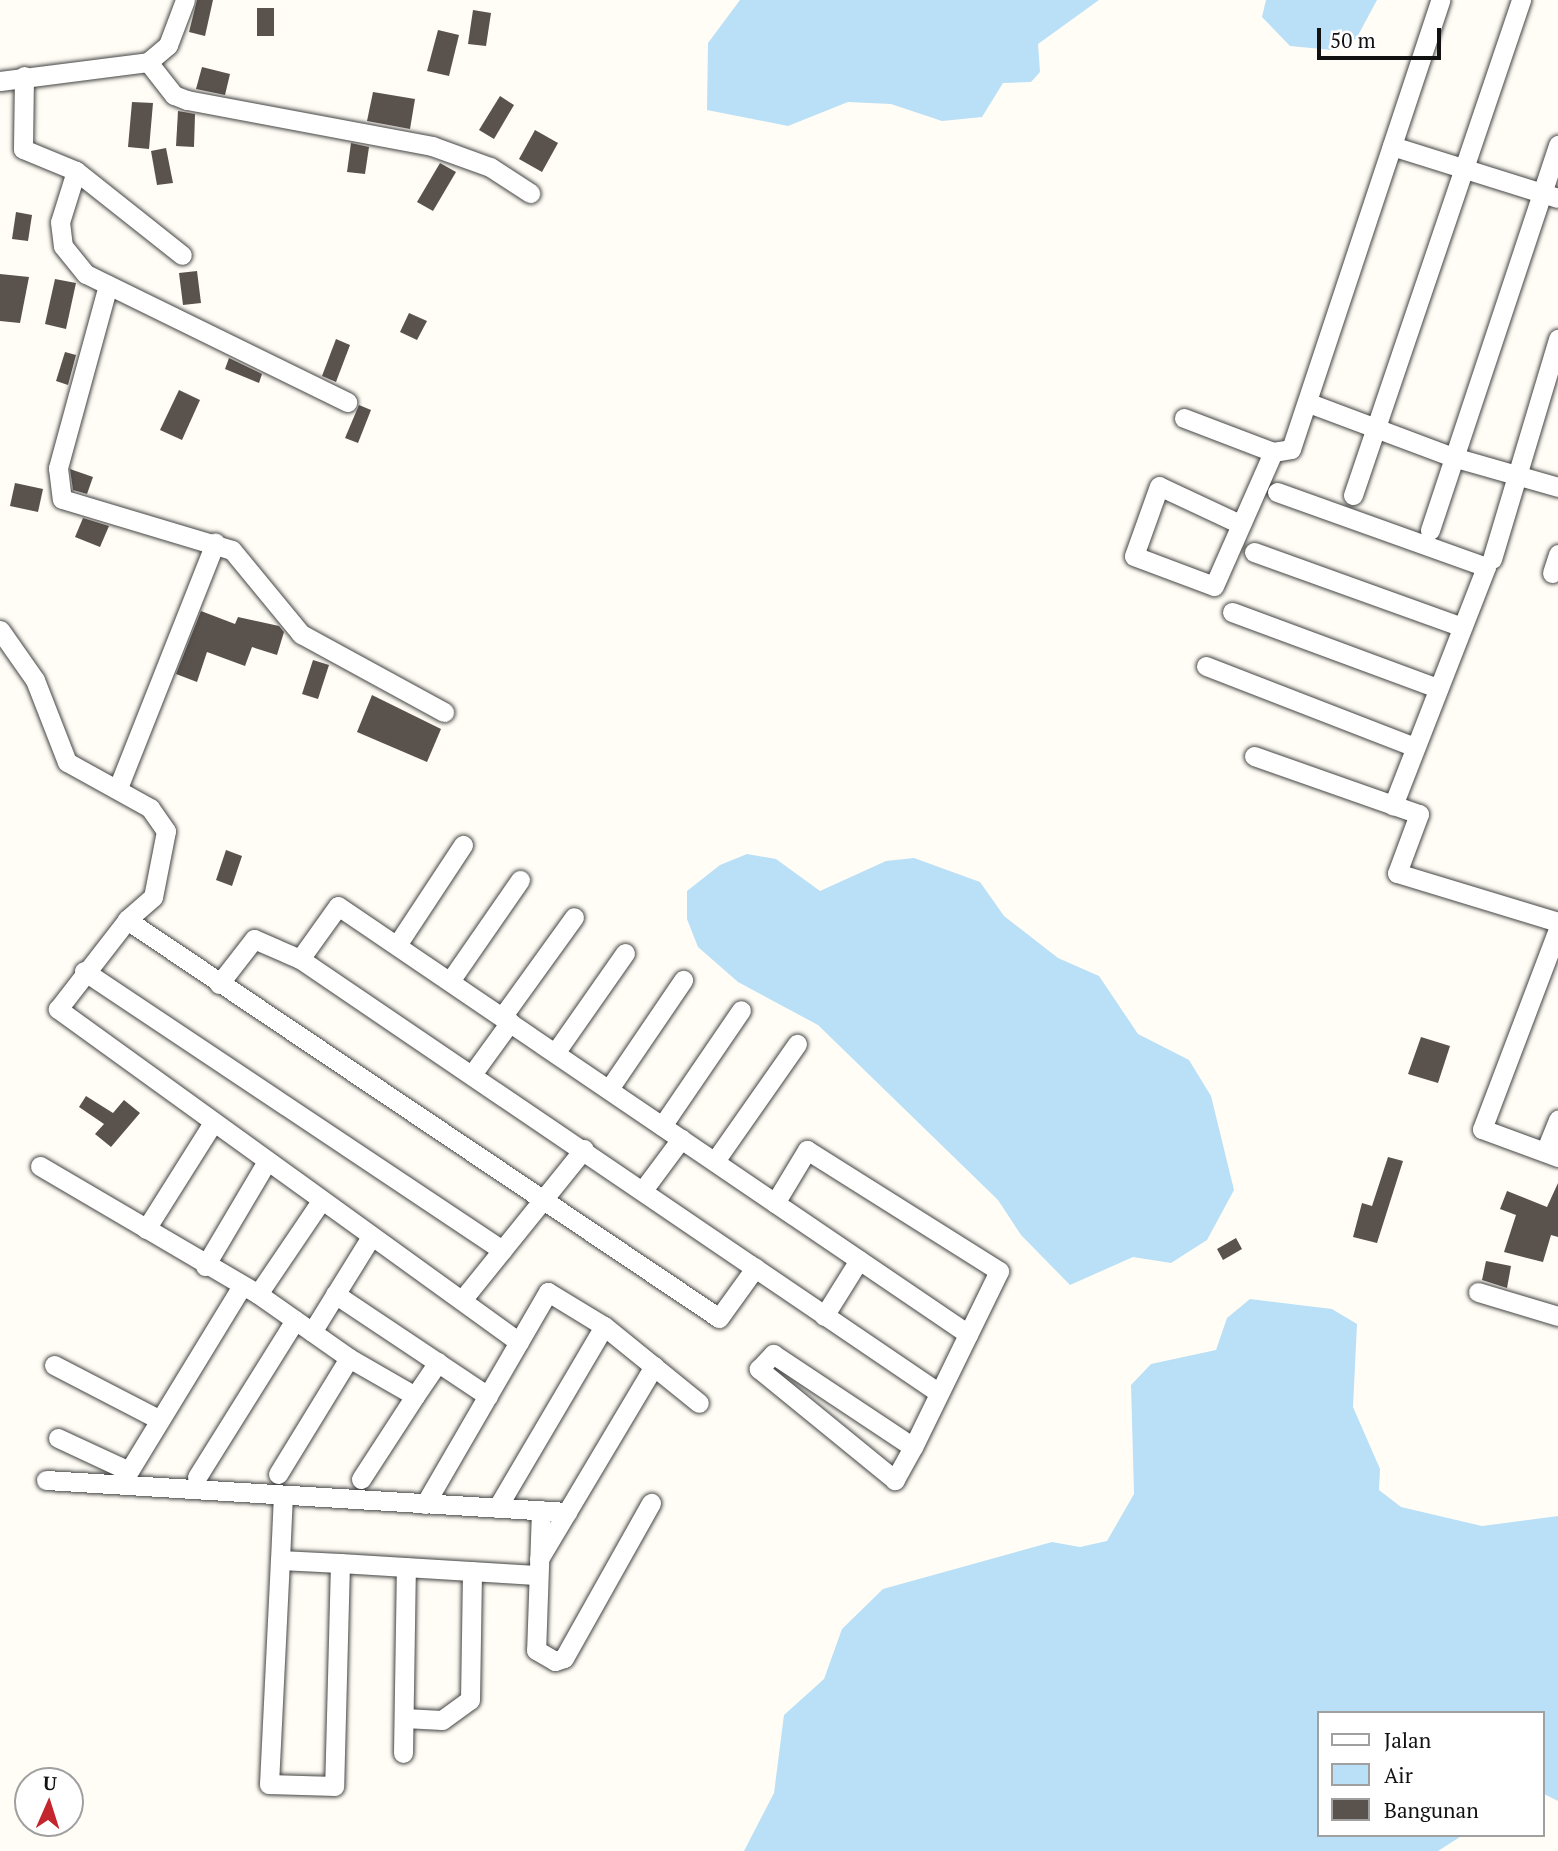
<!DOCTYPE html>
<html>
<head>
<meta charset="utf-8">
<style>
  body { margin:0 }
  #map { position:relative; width:1558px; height:1851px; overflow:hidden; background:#fffdf5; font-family:"PT Serif",serif }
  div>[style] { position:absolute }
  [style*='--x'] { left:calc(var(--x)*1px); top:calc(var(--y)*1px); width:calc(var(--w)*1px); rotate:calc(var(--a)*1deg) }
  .water>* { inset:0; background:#b9e0f7 }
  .building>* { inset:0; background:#5a524d }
  .roads { filter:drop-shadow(0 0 2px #444) drop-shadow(0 0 2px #444) }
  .minor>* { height:19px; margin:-9.5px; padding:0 9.5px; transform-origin:9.5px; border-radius:9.5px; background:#fff }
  span { translate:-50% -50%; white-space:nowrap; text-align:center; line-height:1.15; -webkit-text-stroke:7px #fff; paint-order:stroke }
  .legend { position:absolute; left:1317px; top:1711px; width:228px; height:126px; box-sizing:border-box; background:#fff; border:2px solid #a0a0a0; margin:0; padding:9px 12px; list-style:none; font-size:21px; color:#111 }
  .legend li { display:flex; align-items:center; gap:14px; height:35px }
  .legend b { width:35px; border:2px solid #a0a0a0 }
  .north { position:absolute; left:14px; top:1767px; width:70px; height:70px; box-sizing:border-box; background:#fff; border:2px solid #a0a0a0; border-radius:50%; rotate:3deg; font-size:19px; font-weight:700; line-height:28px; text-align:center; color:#111 }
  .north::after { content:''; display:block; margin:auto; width:24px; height:32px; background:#c4262e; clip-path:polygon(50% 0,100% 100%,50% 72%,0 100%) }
  .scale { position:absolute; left:1317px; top:28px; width:124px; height:32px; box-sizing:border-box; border:4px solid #111; border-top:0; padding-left:9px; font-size:21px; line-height:24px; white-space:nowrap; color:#111; -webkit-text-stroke:5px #fff; paint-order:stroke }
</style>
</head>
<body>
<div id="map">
  <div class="water">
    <i style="clip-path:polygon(740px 0,1099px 0,1038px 44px,1040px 72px,1031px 82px,1003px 83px,982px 117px,942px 121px,891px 104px,848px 102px,788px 126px,707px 110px,708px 43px)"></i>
    <i style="clip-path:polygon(1266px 0,1377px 0,1356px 39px,1332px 50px,1290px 46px,1262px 17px)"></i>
    <i style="clip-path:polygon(747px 854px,776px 859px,820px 891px,886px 861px,914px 858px,980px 882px,1004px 916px,1058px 958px,1099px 976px,1138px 1034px,1189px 1060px,1211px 1096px,1234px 1190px,1207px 1240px,1171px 1263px,1133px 1257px,1070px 1285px,1021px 1235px,998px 1200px,818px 1025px,738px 982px,698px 947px,687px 919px,687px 891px,720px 865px)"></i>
    <i style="clip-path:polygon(1250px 1299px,1332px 1309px,1357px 1324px,1353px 1407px,1380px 1469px,1379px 1490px,1401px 1507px,1482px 1526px,1558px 1516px,1558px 1801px,1542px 1793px,1542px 1713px,1318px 1713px,1318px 1835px,1463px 1835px,1438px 1851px,744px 1851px,774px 1793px,784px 1715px,824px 1679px,842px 1629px,883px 1589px,1052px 1542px,1080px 1547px,1107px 1541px,1134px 1494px,1131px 1385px,1151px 1364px,1216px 1350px,1227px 1318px)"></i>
  </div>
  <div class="building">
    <i style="clip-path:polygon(197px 0,213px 0,205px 36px,189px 32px)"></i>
    <i style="clip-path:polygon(257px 8px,274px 8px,274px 36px,257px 36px)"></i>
    <i style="clip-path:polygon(473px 10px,491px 13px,486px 46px,468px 44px)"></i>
    <i style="clip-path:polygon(438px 30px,459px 35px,449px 76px,427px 71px)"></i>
    <i style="clip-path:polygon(202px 67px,230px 74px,225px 95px,196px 89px)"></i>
    <i style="clip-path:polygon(373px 92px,415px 99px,410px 129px,367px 121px)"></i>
    <i style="clip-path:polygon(500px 96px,514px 105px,494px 139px,479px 130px)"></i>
    <i style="clip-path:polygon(132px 102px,153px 103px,149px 149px,128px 147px)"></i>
    <i style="clip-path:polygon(178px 111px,195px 114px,194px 147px,176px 146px)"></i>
    <i style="clip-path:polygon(535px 130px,558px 143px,542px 172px,519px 159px)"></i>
    <i style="clip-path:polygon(351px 143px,369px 147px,365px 174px,347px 172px)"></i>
    <i style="clip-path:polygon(166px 148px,173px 183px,157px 185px,151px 151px)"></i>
    <i style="clip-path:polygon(440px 163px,456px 172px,433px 211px,417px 202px)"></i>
    <i style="clip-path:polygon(16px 212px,32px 215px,28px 241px,12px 239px)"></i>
    <i style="clip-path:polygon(197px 271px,201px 303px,183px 305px,179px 273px)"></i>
    <i style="clip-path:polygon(0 274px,29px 277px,20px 323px,0 321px)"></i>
    <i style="clip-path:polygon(55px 279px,76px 283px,66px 329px,45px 324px)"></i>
    <i style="clip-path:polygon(409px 313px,427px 321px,417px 340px,400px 332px)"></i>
    <i style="clip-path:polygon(336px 339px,350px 345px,336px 382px,322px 376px)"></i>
    <i style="clip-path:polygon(65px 352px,76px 355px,68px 385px,56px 381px)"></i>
    <i style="clip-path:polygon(229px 358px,262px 374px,259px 383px,225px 369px)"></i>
    <i style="clip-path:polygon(179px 390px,200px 400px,182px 440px,160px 430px)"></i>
    <i style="clip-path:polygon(359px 405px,371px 410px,358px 443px,345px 438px)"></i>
    <i style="clip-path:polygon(70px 469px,93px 477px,87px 494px,73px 490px)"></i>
    <i style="clip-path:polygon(15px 483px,43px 489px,38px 512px,10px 506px)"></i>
    <i style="clip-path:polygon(83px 518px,109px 526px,100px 547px,75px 537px)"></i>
    <i style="clip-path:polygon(201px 611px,235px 624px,238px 617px,279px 626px,284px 632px,277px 655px,252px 647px,245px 666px,207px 652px,197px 682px,176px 674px)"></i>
    <i style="clip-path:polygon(313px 660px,329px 665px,318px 699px,302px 694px)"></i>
    <i style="clip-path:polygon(372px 695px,441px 729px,427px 762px,357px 732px)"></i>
    <i style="clip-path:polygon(226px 850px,242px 856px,232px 886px,216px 880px)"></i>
    <i style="clip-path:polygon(1421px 1037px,1450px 1046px,1438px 1083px,1408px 1074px)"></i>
    <i style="clip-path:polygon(86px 1096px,113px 1113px,124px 1100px,140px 1113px,111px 1147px,95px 1134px,104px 1124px,79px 1107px)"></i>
    <i style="clip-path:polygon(1388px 1157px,1403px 1161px,1377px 1243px,1353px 1237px,1362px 1203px,1372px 1206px)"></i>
    <i style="clip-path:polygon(1558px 1183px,1558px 1237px,1551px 1235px,1543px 1262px,1504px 1252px,1516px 1215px,1500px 1209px,1507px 1191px,1547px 1207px)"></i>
    <i style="clip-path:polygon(1236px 1238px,1242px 1249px,1223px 1260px,1217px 1249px)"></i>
    <i style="clip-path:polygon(1486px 1261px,1511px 1266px,1507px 1288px,1482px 1280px)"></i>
  </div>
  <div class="roads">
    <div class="minor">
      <i style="--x:148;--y:62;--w:42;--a:51.8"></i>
      <i style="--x:174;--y:95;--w:14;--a:21"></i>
      <i style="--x:187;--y:100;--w:249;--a:10.6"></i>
      <i style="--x:432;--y:146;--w:62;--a:19.9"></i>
      <i style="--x:490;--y:167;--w:48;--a:33"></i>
      <i style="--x:24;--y:76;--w:73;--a:90.8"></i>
      <i style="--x:23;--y:149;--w:57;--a:22.5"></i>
      <i style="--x:76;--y:171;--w:135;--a:38.4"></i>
      <i style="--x:0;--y:81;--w:149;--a:-7.3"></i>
      <i style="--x:148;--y:62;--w:26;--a:-40"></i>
      <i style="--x:168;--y:45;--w:48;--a:-69.3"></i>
      <i style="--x:1392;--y:146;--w:174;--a:17.4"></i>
      <i style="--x:76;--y:171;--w:53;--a:107.4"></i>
      <i style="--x:60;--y:222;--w:24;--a:83"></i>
      <i style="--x:63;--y:246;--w:36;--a:51"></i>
      <i style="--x:86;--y:274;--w:291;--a:26.1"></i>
      <i style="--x:108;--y:285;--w:190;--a:105.3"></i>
      <i style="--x:58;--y:468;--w:31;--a:83"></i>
      <i style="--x:62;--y:499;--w:177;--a:16.7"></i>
      <i style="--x:232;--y:550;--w:109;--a:50.6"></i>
      <i style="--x:301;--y:634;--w:163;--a:28.6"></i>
      <i style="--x:1309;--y:403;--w:154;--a:20.6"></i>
      <i style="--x:1453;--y:457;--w:109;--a:15.9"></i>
      <i style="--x:1184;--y:418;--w:95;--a:20.9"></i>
      <i style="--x:1273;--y:452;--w:18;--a:-9"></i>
      <i style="--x:1291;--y:449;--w:473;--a:-71.6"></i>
      <i style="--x:1277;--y:492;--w:222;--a:19.7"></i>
      <i style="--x:1486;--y:567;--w:256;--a:111.3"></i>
      <i style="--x:1353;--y:495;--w:523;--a:-71.25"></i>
      <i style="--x:1240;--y:524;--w:89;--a:-154.9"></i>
      <i style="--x:1159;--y:486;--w:74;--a:109.7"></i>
      <i style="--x:1134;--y:556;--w:85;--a:20.6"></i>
      <i style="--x:1214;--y:586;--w:146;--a:-66.2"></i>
      <i style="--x:1430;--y:530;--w:406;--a:-71.6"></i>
      <i style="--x:1254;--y:552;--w:221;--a:19.8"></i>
      <i style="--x:1492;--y:559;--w:230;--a:-73.3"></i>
      <i style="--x:1552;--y:573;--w:20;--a:-72"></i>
      <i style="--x:1232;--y:612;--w:220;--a:20.3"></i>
      <i style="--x:0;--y:630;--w:61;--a:55"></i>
      <i style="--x:35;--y:680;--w:88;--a:68.7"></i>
      <i style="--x:67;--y:762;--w:95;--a:29"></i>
      <i style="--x:150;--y:808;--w:28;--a:55"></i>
      <i style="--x:166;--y:831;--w:67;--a:101.1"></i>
      <i style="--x:153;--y:897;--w:35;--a:139"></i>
      <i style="--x:1206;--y:666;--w:224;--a:21.2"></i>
      <i style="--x:1254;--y:756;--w:175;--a:19.4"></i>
      <i style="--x:1419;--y:814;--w:63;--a:110.4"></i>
      <i style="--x:1397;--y:873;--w:168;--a:16.9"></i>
      <i style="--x:118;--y:788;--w:264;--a:-68.4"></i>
      <i style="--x:1558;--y:929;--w:214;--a:110.8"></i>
      <i style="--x:1482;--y:1129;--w:81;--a:20.2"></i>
      <i style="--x:397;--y:945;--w:120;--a:-56.6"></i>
      <i style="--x:300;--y:959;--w:65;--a:-54.4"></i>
      <i style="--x:338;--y:906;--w:762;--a:34.19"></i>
      <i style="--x:84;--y:971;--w:503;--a:33.72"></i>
      <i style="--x:450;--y:981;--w:123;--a:-55.3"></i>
      <i style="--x:219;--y:984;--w:57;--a:-52.1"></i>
      <i style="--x:254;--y:939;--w:50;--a:23.5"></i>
      <i style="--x:300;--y:959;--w:772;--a:34.18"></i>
      <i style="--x:502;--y:1017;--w:123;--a:-54.2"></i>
      <i style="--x:555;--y:1053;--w:122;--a:-55"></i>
      <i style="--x:473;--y:1073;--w:63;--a:-54"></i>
      <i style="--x:609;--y:1089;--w:132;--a:-55.8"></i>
      <i style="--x:662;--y:1126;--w:140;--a:-55.7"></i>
      <i style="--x:1545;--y:1152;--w:35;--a:-68"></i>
      <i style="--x:715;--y:1161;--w:143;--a:-55"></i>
      <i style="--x:40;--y:1166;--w:253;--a:30.4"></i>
      <i style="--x:258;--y:1294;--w:111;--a:35.1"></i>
      <i style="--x:643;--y:1190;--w:64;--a:-53.3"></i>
      <i style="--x:775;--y:1203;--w:62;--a:-58.9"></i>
      <i style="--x:807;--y:1150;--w:227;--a:32.2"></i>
      <i style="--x:999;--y:1271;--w:196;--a:116"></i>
      <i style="--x:913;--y:1447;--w:38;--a:119"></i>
      <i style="--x:895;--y:1480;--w:176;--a:-140.8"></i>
      <i style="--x:759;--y:1369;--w:21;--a:-47"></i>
      <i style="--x:773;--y:1354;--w:168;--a:33.6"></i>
      <i style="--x:146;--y:1229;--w:124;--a:-57.8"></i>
      <i style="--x:205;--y:1266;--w:120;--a:-59.4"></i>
      <i style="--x:1478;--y:1292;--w:84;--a:16.7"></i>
      <i style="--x:258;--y:1294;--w:112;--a:-55.9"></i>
      <i style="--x:335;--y:1294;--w:184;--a:33.7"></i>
      <i style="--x:462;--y:1300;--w:194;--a:-51.1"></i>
      <i style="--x:824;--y:1316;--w:66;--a:-58"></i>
      <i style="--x:312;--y:1332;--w:112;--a:-58.2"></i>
      <i style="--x:519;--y:1342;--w:569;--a:-144.16"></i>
      <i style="--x:58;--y:1009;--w:113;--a:-52.2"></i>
      <i style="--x:127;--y:920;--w:713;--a:33.91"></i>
      <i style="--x:719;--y:1318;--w:62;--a:-54.2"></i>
      <i style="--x:54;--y:1365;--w:119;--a:27.4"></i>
      <i style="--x:58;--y:1438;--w:78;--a:24.9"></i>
      <i style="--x:129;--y:1471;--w:217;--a:-58.6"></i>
      <i style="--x:278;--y:1474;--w:136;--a:-58.5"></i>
      <i style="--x:349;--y:1358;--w:76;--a:29.9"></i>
      <i style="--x:415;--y:1396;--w:41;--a:-55.9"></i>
      <i style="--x:197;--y:1477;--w:185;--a:-58"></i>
      <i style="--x:361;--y:1479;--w:99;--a:-57"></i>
      <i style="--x:46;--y:1480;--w:522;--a:3.51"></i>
      <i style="--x:567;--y:1512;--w:170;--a:-59.2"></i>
      <i style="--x:425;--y:1504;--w:245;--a:-59.9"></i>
      <i style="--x:548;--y:1292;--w:66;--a:31.3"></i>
      <i style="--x:604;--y:1326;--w:122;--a:39"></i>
      <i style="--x:497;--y:1508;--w:211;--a:-59.5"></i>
      <i style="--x:541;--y:1510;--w:140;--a:92"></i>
      <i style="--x:536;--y:1650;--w:22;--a:30"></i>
      <i style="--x:555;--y:1661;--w:9;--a:-18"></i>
      <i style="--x:564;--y:1658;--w:178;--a:-60.7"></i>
      <i style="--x:539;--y:1559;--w:55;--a:-59.2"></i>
      <i style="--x:280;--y:1560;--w:65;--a:-87.4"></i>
      <i style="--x:340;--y:1563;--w:223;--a:91.5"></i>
      <i style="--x:334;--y:1786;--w:65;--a:-178.2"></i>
      <i style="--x:269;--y:1784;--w:224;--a:-87.2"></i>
      <i style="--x:280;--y:1560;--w:60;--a:2.9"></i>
      <i style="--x:340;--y:1563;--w:196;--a:3.5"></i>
      <i style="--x:404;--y:1718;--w:38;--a:3"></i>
      <i style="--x:442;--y:1720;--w:34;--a:-36"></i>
      <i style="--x:470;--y:1700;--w:129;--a:-89.1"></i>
      <i style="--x:403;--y:1753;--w:186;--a:-89.1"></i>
    </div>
  </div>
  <ul class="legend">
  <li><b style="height:9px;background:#fff"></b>Jalan</li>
  <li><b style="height:19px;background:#b9e0f7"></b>Air</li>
  <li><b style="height:19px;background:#5a524d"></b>Bangunan</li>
  </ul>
  <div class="north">U</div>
  <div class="scale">50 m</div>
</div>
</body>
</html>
